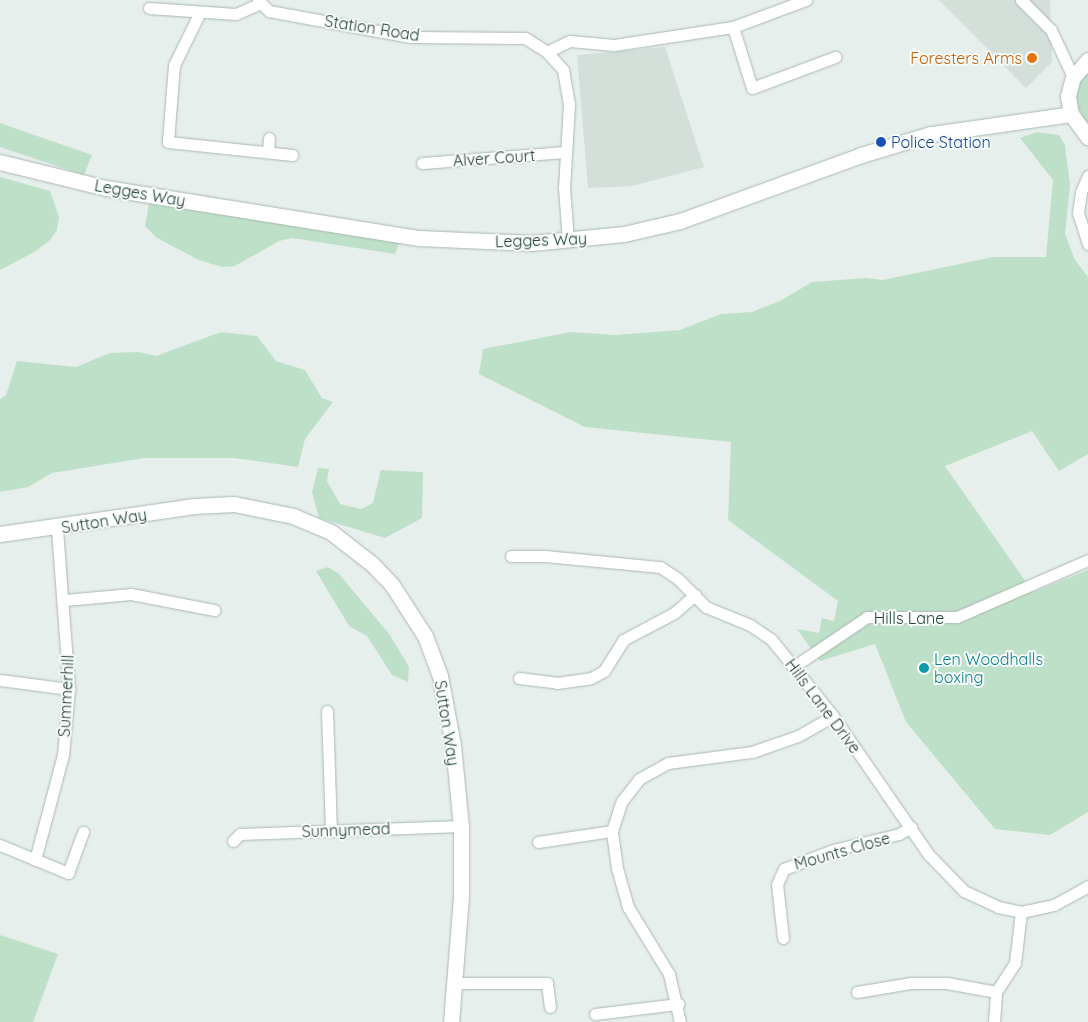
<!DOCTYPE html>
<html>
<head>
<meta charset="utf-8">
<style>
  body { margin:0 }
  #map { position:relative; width:1088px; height:1022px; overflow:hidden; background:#e6efeb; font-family:Quicksand,sans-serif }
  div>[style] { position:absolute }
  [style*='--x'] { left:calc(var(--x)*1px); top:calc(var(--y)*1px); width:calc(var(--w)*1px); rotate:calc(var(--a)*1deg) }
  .built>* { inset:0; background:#d4dfda }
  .green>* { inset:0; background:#bfe0c8 }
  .roads { filter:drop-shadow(0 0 1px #a8b8b2) drop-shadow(0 0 1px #a8b8b2) }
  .street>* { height:11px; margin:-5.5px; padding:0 5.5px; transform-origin:5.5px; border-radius:5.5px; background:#fff }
  .secondary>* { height:15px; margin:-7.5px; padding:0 7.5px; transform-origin:7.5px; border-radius:7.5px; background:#fff }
  .dots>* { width:14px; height:14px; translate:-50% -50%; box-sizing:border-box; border:2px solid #f7fbf9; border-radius:50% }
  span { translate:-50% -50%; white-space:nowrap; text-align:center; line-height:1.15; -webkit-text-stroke:4px #f7fbf9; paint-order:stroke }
  .street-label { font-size:16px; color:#24423a }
  .food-label { font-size:16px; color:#c56008 }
  .right { translate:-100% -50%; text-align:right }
  .transit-label { font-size:16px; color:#164399 }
  .left { translate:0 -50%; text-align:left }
  .culture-label { font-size:16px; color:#0d838f }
</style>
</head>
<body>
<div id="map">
  <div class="built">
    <i style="clip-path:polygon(939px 0,1050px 0,1052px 62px,1026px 88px)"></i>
    <i style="clip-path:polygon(665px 47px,704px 167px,632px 186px,588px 188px,577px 55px)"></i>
  </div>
  <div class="green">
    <i style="clip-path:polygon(1088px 69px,1088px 127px,1076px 104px,1076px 89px)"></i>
    <i style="clip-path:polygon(0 123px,92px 155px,84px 175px,0 147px)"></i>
    <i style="clip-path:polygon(1037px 132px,1059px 135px,1065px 145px,1070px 184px,1065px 234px,1075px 260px,1088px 277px,1088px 454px,1059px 471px,1032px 431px,945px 466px,1033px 592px,1088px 570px,1088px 812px,1050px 835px,995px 829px,906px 722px,875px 644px,820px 661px,797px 629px,819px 633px,822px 618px,834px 621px,838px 601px,728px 520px,731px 442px,585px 427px,479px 374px,483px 349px,571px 332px,616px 335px,680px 330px,721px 314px,752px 312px,780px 301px,812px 282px,866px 278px,883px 280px,993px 257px,1046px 257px,1053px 180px,1020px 138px)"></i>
    <i style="clip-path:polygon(0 177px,50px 191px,59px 217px,57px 230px,50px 240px,36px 251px,0 270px)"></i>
    <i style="clip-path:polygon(149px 204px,400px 241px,395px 254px,292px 238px,279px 241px,235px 266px,222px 267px,199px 260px,157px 238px,145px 226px)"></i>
    <i style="clip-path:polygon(221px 332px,257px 336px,276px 361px,305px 370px,322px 398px,333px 402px,305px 439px,298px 467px,234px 458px,144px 458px,52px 473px,28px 487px,0 492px,0 399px,6px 395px,17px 361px,76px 367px,110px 353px,138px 352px,156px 356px)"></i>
    <i style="clip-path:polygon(318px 468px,329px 469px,327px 481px,340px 504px,361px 509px,373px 503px,381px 470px,423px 472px,422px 518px,385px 538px,319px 518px,312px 492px)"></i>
    <i style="clip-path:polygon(328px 567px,339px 574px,390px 635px,409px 667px,408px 682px,392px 675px,367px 636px,349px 626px,316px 571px)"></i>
    <i style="clip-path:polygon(0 935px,58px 954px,33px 1022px,0 1022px)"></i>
  </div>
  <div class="roads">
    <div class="street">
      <i style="--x:258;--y:0;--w:16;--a:45"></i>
      <i style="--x:269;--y:11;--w:144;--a:10.4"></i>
      <i style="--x:411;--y:37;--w:114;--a:0.5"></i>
      <i style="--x:525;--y:38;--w:26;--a:32"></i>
      <i style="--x:547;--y:52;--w:24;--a:48"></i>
      <i style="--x:563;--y:70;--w:35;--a:80"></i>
      <i style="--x:569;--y:104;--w:83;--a:93.4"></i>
      <i style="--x:564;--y:187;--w:54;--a:85.8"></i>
      <i style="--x:1021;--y:0;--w:42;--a:45"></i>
      <i style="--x:1051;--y:30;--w:52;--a:64.9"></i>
      <i style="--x:149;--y:8;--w:87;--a:3.9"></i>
      <i style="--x:236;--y:14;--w:24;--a:-24"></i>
      <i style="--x:200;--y:12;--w:59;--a:116.1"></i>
      <i style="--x:174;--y:65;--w:77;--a:94.5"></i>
      <i style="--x:168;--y:142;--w:125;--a:6"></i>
      <i style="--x:733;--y:27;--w:64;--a:72.7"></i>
      <i style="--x:752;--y:88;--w:89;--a:-20.5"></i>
      <i style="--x:547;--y:52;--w:25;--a:-26"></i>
      <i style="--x:570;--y:41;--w:44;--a:5.2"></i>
      <i style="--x:614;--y:45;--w:120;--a:-8.6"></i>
      <i style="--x:733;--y:27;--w:78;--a:-20.3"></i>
      <i style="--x:268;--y:152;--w:14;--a:-86"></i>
      <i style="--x:422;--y:163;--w:144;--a:-4.4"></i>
      <i style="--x:1088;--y:176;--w:17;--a:114"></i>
      <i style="--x:1081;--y:192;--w:21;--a:98"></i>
      <i style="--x:1078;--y:213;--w:33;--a:72"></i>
      <i style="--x:511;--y:556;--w:34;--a:0"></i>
      <i style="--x:545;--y:556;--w:116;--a:5.5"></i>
      <i style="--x:660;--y:567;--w:20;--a:33"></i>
      <i style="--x:677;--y:578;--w:41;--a:45"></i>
      <i style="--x:706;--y:607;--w:48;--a:22.2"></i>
      <i style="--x:750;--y:625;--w:25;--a:34"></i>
      <i style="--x:771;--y:639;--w:99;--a:51.2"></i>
      <i style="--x:833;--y:716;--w:169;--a:55.4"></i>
      <i style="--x:929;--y:855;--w:50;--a:45.8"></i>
      <i style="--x:964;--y:891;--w:38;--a:25"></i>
      <i style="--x:998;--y:907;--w:24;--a:12"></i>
      <i style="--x:1021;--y:912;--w:34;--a:-12"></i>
      <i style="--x:1054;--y:905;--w:39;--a:-29"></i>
      <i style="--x:65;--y:600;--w:66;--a:-5.2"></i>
      <i style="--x:131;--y:594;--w:85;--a:10.9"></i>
      <i style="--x:793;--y:667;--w:89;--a:-34"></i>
      <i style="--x:867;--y:617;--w:90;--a:0"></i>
      <i style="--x:957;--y:617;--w:143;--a:-23.5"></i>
      <i style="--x:519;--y:678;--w:38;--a:7"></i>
      <i style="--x:557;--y:683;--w:34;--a:-8"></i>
      <i style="--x:591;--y:678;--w:15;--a:-28"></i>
      <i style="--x:604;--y:671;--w:36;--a:-58"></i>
      <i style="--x:623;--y:640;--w:58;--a:-27.9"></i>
      <i style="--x:674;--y:613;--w:28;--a:-41"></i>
      <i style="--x:0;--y:680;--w:70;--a:7.4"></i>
      <i style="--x:327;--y:711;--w:118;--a:88.1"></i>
      <i style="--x:233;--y:841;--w:10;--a:-45"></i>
      <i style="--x:240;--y:834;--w:221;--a:-2.1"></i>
      <i style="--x:538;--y:842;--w:75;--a:-8.5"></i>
      <i style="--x:0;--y:845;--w:74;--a:22.4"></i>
      <i style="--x:68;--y:873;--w:44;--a:-69.9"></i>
      <i style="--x:35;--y:860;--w:109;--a:-75.1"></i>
      <i style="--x:63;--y:755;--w:66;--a:-84.8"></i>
      <i style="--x:69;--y:689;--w:161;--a:-94.3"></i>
      <i style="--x:783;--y:938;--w:54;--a:-96.3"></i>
      <i style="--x:777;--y:884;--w:17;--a:-65"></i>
      <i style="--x:784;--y:869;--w:53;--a:-21.2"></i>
      <i style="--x:833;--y:850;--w:68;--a:-13.6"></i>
      <i style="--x:899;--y:834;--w:14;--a:-30"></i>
      <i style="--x:455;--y:983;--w:92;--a:0"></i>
      <i style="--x:547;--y:983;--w:24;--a:83"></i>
      <i style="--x:857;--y:992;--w:55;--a:-9.5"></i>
      <i style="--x:911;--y:983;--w:36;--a:0"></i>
      <i style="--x:947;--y:983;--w:50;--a:10.4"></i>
      <i style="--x:595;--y:1014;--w:84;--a:-6.9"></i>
      <i style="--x:680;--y:1022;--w:49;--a:-102.9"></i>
      <i style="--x:669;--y:974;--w:79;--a:-121.5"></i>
      <i style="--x:628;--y:907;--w:41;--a:-105.8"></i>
      <i style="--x:617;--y:868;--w:37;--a:-98"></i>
      <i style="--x:612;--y:831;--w:32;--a:-72"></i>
      <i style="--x:622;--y:801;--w:28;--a:-52"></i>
      <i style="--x:639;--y:779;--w:33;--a:-29"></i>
      <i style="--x:668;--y:763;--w:85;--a:-7.5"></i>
      <i style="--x:752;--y:752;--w:49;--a:-19.2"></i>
      <i style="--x:798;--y:736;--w:40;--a:-29.7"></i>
      <i style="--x:994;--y:1022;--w:30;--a:-86"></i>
      <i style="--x:996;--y:992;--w:35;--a:-57"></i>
      <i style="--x:1015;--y:963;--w:51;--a:-83.3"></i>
    </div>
    <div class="secondary">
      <i style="--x:1088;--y:60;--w:23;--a:131"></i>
      <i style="--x:1073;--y:77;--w:20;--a:105"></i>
      <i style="--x:1068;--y:96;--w:18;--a:81"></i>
      <i style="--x:1071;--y:114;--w:29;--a:54"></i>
      <i style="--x:0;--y:162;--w:109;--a:13.8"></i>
      <i style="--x:106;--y:188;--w:317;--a:9.1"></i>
      <i style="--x:419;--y:238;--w:113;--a:2.5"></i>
      <i style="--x:532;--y:243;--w:92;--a:-5.6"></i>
      <i style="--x:624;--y:234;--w:57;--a:-13.1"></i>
      <i style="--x:680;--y:221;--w:193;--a:-20"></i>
      <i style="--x:861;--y:155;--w:73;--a:-16.7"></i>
      <i style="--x:931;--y:134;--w:141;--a:-8.1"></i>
      <i style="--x:0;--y:534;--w:196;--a:-8.2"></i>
      <i style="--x:194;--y:506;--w:40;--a:-2.9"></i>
      <i style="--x:234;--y:504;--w:60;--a:11.5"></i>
      <i style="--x:293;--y:516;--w:41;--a:22.8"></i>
      <i style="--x:331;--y:532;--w:52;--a:38"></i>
      <i style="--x:372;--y:564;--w:29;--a:46"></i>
      <i style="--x:392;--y:585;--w:61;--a:57.1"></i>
      <i style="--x:425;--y:636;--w:43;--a:69.4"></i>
      <i style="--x:440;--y:676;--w:70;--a:79.3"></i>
      <i style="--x:453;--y:745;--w:81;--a:84.4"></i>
      <i style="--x:461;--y:826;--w:70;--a:90"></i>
      <i style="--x:461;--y:896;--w:126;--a:94.5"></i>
    </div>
  </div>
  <div class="dots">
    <i style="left:1032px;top:58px;background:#e8710a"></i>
    <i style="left:881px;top:142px;background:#1a4fb4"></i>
    <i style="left:924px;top:668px;background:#0f9aa8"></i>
  </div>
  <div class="street-label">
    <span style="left:372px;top:28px;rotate:9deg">Station Road</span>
    <span style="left:494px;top:158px;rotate:-4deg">Alver Court</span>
    <span style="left:140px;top:193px;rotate:10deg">Legges Way</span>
    <span style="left:541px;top:240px;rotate:-2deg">Legges Way</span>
    <span style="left:104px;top:521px;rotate:-9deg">Sutton Way</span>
    <span style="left:909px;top:618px">Hills Lane</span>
    <span style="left:66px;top:696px;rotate:-87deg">Summerhill</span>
    <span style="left:823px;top:706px;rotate:53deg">Hills Lane Drive</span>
    <span style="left:447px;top:723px;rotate:81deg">Sutton Way</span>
    <span style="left:346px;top:830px;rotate:-2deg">Sunnymead</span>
    <span style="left:842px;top:851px;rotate:-16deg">Mounts Close</span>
  </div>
  <div class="food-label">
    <span class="right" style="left:1022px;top:58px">Foresters Arms</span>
  </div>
  <div class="transit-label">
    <span class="left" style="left:891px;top:142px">Police Station</span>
  </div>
  <div class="culture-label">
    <span class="left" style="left:934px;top:668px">Len Woodhalls<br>boxing</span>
  </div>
</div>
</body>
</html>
